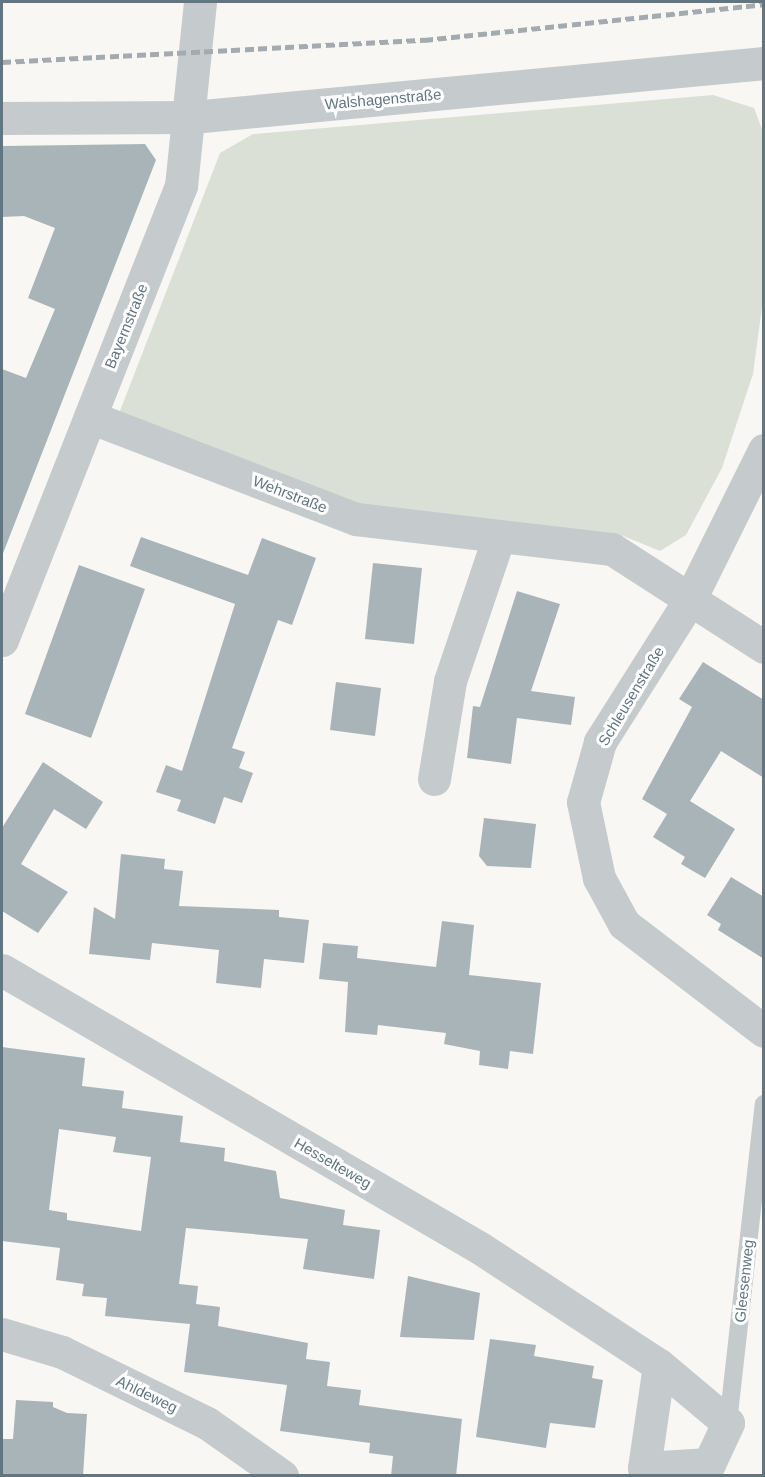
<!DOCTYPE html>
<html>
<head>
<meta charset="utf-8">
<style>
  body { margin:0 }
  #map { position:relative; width:765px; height:1477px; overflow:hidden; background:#f8f7f4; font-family:Arial,sans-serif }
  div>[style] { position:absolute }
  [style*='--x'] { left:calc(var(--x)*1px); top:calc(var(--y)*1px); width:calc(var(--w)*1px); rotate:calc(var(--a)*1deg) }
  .green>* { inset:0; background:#dae0d5 }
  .building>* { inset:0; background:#a9b4b8 }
  .lane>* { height:18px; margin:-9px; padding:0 9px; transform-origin:9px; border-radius:9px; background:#c5cacc }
  .street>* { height:33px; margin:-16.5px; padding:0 16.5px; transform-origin:16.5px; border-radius:16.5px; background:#c5cacc }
  .rail>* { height:4.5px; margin-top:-2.25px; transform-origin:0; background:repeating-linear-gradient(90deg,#a3abb0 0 9px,transparent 0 13.5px) }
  span { translate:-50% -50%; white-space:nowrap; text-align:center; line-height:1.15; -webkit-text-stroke:6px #fff; paint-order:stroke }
  .street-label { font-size:15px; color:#617681 }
  .frame { position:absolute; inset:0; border:3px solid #617681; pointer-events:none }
</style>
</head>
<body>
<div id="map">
  <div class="green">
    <i style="clip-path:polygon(713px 95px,754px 108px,763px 132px,764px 292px,753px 374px,722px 468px,686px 535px,660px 551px,621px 535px,368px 507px,118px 416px,220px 153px,253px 134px)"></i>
  </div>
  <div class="building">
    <i style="clip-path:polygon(145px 144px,156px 160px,2px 556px,2px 369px,26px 378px,55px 309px,28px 298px,55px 228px,24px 216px,2px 217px,2px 146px)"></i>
    <i style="clip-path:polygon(141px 537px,248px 575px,262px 538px,316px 558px,292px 625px,278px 620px,232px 748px,245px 752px,239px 768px,253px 773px,242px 803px,224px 797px,215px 824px,177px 811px,181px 800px,156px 792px,166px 765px,182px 771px,235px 604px,130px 566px)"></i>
    <i style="clip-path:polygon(373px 563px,422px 568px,414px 644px,365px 639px)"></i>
    <i style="clip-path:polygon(79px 565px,145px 589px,91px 738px,25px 714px)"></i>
    <i style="clip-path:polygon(517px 591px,560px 604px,531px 691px,575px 697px,571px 725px,517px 718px,511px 764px,467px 758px,473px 706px,480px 707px)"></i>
    <i style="clip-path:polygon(703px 662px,764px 700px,764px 778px,721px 751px,690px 801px,735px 829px,705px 878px,681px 864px,685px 857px,653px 837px,667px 814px,642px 799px,692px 707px,679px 699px)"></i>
    <i style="clip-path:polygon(336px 682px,381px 688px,375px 736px,330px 730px)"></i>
    <i style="clip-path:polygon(43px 762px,103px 802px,86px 829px,54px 809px,21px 864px,68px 892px,38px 933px,2px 911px,2px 828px)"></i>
    <i style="clip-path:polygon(484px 818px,536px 824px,531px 868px,487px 866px,479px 856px)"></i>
    <i style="clip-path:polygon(121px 854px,165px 859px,164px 869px,183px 871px,179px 906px,279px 910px,279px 917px,309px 920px,304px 963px,264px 959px,261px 988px,216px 983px,219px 950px,152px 943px,150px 960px,89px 954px,94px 907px,115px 919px)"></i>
    <i style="clip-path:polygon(731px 877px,764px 897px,764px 959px,718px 930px,721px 924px,707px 915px)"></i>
    <i style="clip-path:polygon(442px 921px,474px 925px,469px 975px,541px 983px,533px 1054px,510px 1051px,508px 1069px,479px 1065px,480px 1051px,444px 1044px,446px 1033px,378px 1025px,377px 1035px,345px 1032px,348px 982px,319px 979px,323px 943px,358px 946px,357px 958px,436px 967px)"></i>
    <i style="clip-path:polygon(evenodd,2px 1047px,85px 1058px,82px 1086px,124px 1091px,122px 1108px,183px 1116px,180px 1142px,225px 1148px,224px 1161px,276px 1171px,280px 1198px,345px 1210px,343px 1225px,380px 1230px,374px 1279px,303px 1269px,308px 1239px,186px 1228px,179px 1284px,198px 1286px,196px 1304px,220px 1307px,218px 1326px,308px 1343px,306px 1359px,330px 1362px,327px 1386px,361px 1390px,359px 1405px,462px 1419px,456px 1476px,391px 1476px,393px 1456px,369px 1453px,370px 1443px,280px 1431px,287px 1385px,184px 1372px,190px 1324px,105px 1316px,107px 1298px,82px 1296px,84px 1284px,56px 1280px,60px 1248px,2px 1241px,2px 1047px,59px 1129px,116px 1137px,113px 1152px,151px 1157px,141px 1231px,67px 1220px,67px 1213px,49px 1210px,59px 1129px)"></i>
    <i style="clip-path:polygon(408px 1276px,480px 1293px,474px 1340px,400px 1337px)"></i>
    <i style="clip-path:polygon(490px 1339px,536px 1345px,534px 1356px,594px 1366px,592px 1378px,603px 1380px,595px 1428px,550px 1423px,546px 1448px,476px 1437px)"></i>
    <i style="clip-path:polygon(16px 1400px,53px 1402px,53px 1407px,67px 1413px,87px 1414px,83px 1476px,2px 1476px,2px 1439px,13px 1439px)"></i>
  </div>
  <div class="lane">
    <i style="--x:728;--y:1423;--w:321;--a:-83.6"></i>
  </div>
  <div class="street">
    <i style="--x:2;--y:118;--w:190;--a:-0.3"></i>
    <i style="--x:192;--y:117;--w:575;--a:-5.39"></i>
    <i style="--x:90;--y:417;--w:285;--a:21"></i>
    <i style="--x:356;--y:519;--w:258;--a:6.7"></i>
    <i style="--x:612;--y:549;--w:181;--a:32.8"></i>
    <i style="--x:764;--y:450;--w:169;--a:116.4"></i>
    <i style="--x:689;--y:601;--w:167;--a:122.3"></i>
    <i style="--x:600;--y:742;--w:62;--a:105.8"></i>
    <i style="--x:583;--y:802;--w:78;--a:78.1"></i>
    <i style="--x:599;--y:878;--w:52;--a:61.5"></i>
    <i style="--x:624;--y:924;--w:176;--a:37.4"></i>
    <i style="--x:2;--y:640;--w:488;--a:-68.5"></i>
    <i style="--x:181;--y:186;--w:185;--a:-84.1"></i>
    <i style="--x:434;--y:779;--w:99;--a:-80.7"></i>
    <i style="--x:450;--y:681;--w:153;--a:-71.3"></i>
    <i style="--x:2;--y:970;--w:553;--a:30.18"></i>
    <i style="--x:480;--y:1248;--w:214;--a:33.2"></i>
    <i style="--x:659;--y:1365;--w:90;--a:40"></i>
    <i style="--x:728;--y:1423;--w:45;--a:114.9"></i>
    <i style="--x:709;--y:1464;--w:65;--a:176.5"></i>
    <i style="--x:644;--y:1468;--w:104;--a:-81.7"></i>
    <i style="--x:2;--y:1334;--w:63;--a:16.7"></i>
    <i style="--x:62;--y:1352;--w:161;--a:26.1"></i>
    <i style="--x:207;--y:1423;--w:92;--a:35.2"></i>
  </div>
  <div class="rail">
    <i style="--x:2;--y:62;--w:423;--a:-3"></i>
    <i style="--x:424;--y:40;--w:342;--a:-6"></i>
  </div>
  <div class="street-label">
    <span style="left:383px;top:99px;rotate:-5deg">Walshagenstraße</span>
    <span style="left:126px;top:326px;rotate:-68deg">Bayernstraße</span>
    <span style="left:290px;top:494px;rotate:21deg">Wehrstraße</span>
    <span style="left:631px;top:696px;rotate:-59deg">Schleusenstraße</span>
    <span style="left:333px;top:1163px;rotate:30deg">Hesselteweg</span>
    <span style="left:744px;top:1281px;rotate:-84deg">Gleesenweg</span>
    <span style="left:147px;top:1394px;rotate:26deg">Ahldeweg</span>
  </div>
  <div class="frame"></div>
</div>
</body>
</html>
